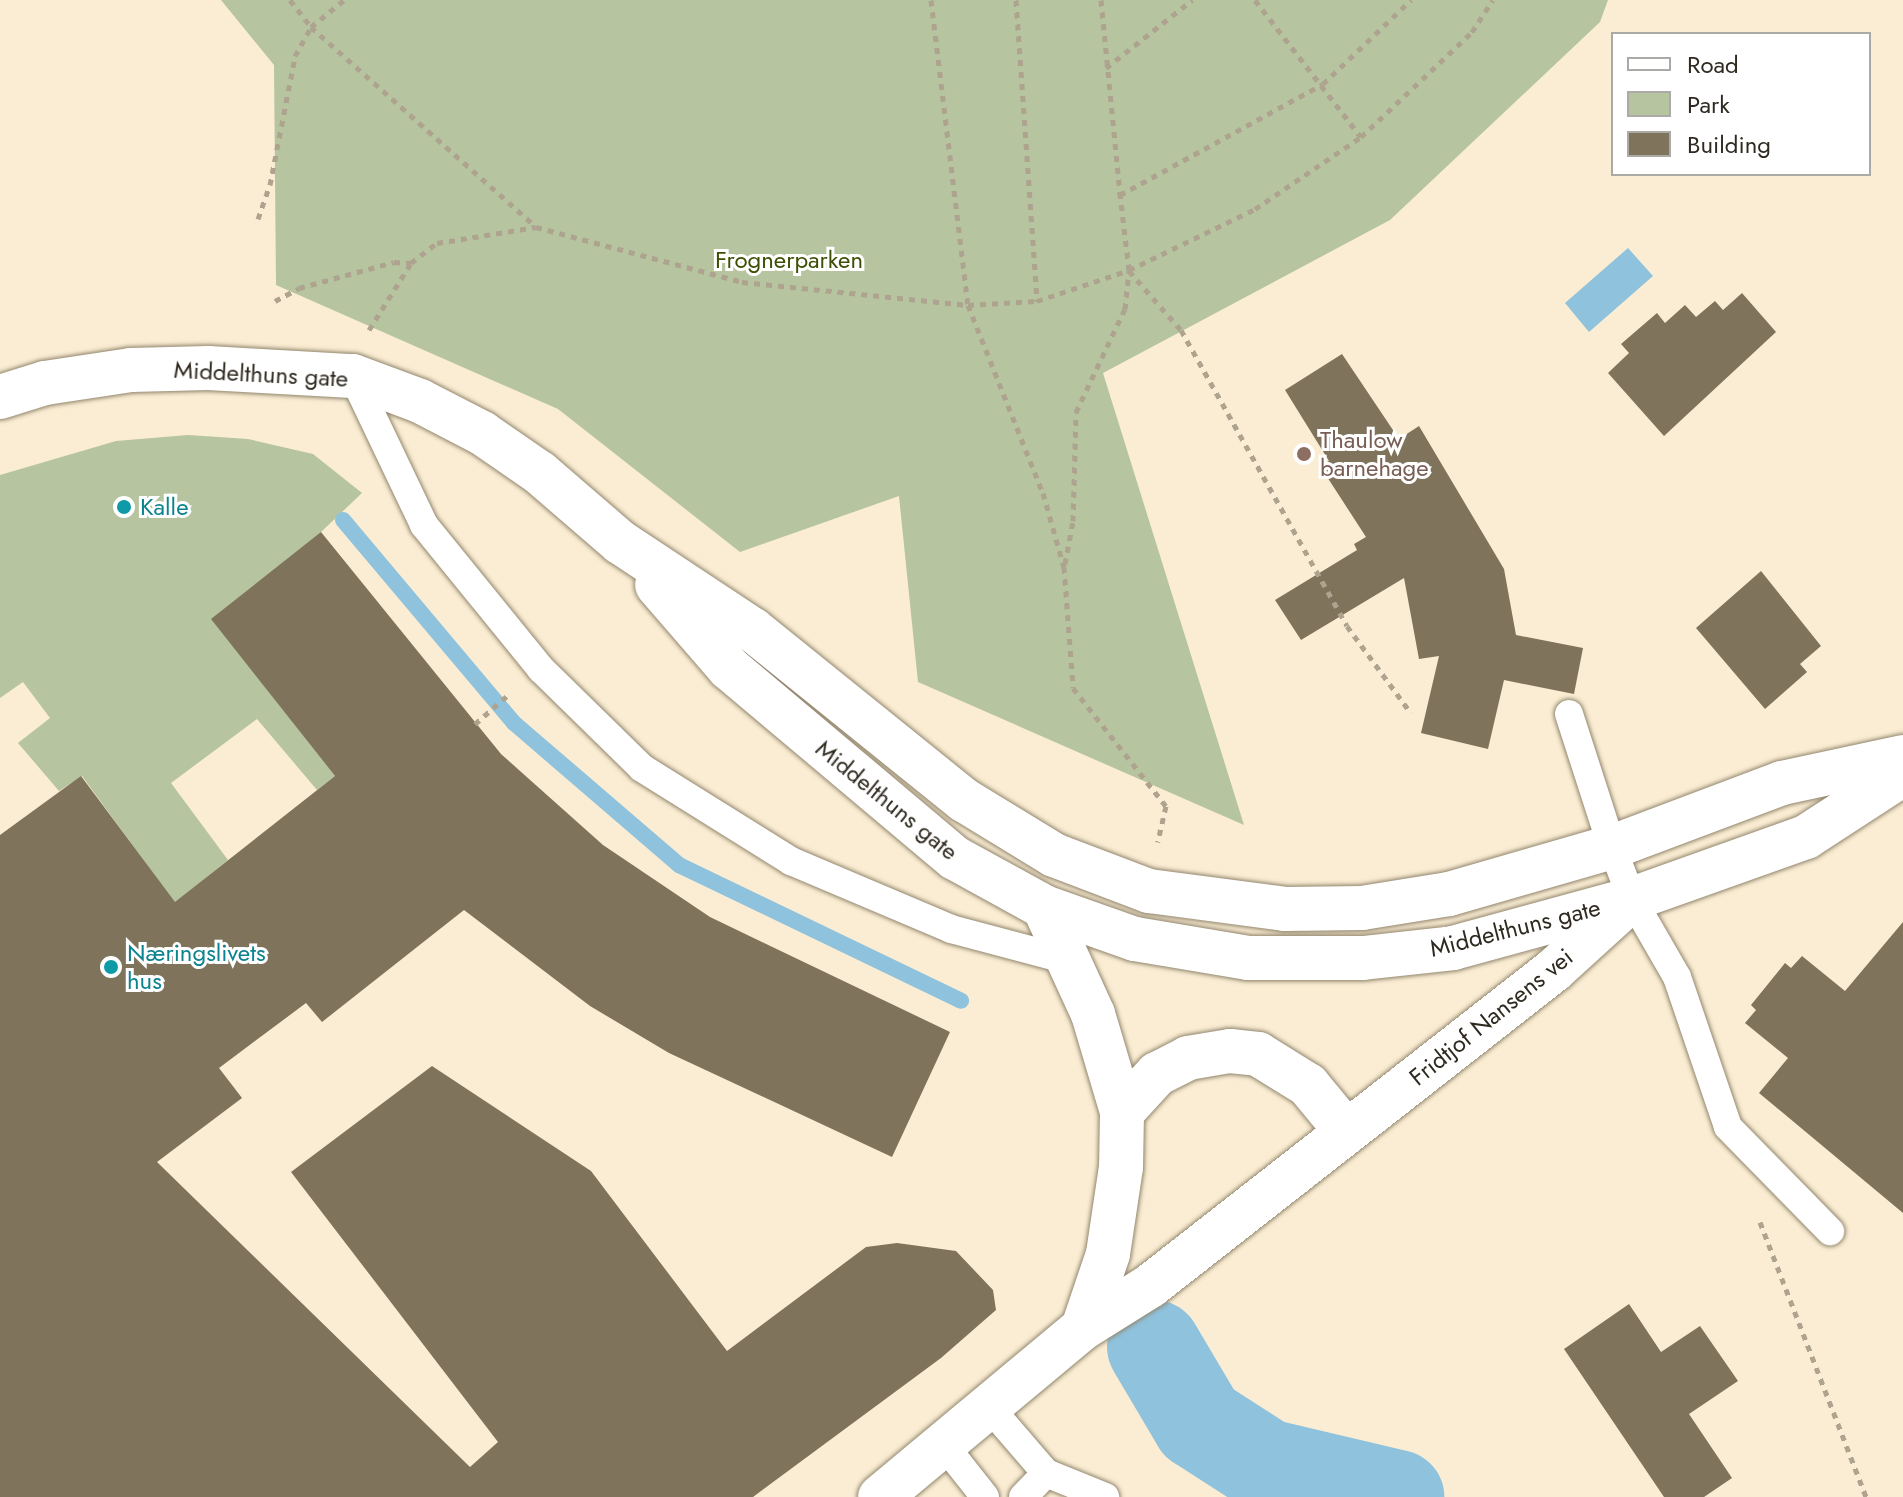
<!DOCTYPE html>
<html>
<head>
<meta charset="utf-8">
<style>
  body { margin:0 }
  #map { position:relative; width:1903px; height:1497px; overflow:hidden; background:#faedd3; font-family:Jost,sans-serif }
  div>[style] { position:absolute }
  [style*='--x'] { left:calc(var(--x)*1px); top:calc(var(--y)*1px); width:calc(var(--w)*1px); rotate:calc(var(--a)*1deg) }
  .green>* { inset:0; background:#b6c4a0 }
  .water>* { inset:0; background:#8fc2dd }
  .stream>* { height:16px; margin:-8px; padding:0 8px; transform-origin:8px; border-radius:8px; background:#8fc2dd }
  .river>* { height:94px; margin:-47px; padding:0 47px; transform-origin:47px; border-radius:47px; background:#8fc2dd }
  .building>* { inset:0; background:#7f735c }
  .path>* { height:5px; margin-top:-2.5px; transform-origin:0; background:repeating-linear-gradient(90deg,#ada38f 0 6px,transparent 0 12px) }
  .roads { filter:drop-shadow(0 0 2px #92866e) drop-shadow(0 0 2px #92866e) }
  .service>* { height:28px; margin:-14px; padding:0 14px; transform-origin:14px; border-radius:14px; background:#fff }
  .minor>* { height:44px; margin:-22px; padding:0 22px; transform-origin:22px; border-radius:22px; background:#fff }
  .tertiary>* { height:44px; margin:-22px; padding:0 22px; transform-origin:22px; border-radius:22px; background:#fff }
  .dots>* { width:22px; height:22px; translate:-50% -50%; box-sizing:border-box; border:4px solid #fff; border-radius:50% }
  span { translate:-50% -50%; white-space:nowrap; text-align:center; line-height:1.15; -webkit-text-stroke:6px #fff; paint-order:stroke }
  .park-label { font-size:24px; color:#3c4f04 }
  .street-label { font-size:24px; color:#2f2a20 }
  .education-label { font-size:24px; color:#785e54 }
  .left { translate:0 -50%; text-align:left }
  .culture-label { font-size:24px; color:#0d838f }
  .legend { position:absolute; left:1611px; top:32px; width:260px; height:144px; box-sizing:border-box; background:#fff; border:2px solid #acaaa6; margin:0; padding:10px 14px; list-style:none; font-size:24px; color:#2f2a20 }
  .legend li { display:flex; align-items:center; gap:16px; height:40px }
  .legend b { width:40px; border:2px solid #acaaa6 }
</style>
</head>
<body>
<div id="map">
  <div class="green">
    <i style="clip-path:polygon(221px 0,1608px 0,1600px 22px,1390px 220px,1103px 373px,1244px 825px,918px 682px,899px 496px,740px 552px,558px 409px,276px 285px,274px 65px)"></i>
    <i style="clip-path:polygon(188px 435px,248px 439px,313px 454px,362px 493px,321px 532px,259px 679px,335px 776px,317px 790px,257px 719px,171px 783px,228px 860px,175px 903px,82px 776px,59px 791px,18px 743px,50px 718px,23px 682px,0 698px,0 475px,116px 441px)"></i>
  </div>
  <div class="water">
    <i style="clip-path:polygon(1628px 248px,1653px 276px,1589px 332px,1565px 303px)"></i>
  </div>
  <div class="stream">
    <i style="--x:343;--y:520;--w:265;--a:49.9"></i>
    <i style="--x:514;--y:723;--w:218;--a:40.7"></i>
    <i style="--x:679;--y:865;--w:313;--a:25.7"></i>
  </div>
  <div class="river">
    <i style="--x:1154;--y:1347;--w:88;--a:59.4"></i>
    <i style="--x:1199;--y:1423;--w:80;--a:32.7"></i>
    <i style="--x:1266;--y:1466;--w:135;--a:13.3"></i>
  </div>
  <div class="building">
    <i style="clip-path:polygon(1742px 293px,1776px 332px,1664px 436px,1608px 373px,1629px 353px,1621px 344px,1657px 313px,1665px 323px,1685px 305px,1696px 317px,1715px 301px,1723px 310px)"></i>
    <i style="clip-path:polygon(1342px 354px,1399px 439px,1419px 426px,1504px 569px,1516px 635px,1583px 648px,1574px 694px,1504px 680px,1488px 749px,1421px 733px,1439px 656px,1419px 659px,1404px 578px,1301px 640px,1275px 600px,1357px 550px,1354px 544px,1366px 537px,1320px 466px,1329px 461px,1285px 390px)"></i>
    <i style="clip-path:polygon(321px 532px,501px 754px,603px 845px,710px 917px,950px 1032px,892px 1157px,669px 1053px,590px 1006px,464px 910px,322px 1022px,306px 1003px,219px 1068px,242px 1098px,157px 1162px,470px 1467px,498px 1442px,291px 1172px,432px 1066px,591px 1171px,727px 1351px,866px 1247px,897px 1243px,956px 1251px,993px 1290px,996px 1310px,941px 1358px,753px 1497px,0 1497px,0 835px,81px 776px,175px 902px,335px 776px,211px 619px)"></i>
    <i style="clip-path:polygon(1761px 571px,1821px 646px,1800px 664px,1807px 672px,1765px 709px,1696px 628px)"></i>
    <i style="clip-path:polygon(1903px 922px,1903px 1213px,1759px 1093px,1788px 1058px,1745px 1023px,1756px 1010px,1751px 1005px,1785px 963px,1791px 968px,1802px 956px,1845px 991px)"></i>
    <i style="clip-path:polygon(1629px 1304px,1661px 1352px,1700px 1326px,1738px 1381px,1689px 1414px,1732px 1478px,1704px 1497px,1664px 1497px,1564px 1349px)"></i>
  </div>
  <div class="path">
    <i style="--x:290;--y:0;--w:34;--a:52"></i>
    <i style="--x:311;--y:27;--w:300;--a:41.6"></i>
    <i style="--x:931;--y:0;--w:307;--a:83.1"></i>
    <i style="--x:968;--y:305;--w:202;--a:68.3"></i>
    <i style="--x:1043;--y:493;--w:77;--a:74.2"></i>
    <i style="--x:1064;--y:567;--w:121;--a:85.7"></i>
    <i style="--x:1073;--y:688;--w:150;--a:51.8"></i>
    <i style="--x:1166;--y:806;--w:37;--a:103"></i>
    <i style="--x:1016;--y:0;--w:302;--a:86"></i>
    <i style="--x:1101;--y:0;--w:196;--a:84.4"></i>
    <i style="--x:1255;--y:0;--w:173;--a:52.3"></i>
    <i style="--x:1106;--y:68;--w:110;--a:-38.3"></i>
    <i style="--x:258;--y:219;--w:36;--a:-71"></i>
    <i style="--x:270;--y:185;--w:131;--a:-79"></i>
    <i style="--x:295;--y:56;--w:33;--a:-61"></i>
    <i style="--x:311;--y:27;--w:43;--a:-39.3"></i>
    <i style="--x:1129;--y:271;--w:79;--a:48.6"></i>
    <i style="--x:1181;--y:330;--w:339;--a:60.7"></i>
    <i style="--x:1347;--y:626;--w:108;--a:53.7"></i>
    <i style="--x:275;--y:301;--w:27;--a:-28"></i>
    <i style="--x:299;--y:288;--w:98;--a:-15.3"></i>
    <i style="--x:394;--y:262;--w:17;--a:3"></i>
    <i style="--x:369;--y:330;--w:79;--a:-57.9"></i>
    <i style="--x:411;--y:263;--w:33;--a:-38"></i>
    <i style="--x:437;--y:243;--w:100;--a:-9.2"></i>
    <i style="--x:536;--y:227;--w:213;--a:14.9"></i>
    <i style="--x:742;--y:282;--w:227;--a:5.8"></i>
    <i style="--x:968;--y:305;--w:69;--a:-3.3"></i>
    <i style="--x:1037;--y:301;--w:97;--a:-18.6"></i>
    <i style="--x:1129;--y:270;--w:140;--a:-25.8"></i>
    <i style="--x:1255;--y:209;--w:128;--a:-34.2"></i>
    <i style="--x:1361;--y:137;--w:153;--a:-43.4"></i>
    <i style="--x:1472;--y:32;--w:38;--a:-57"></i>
    <i style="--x:1065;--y:564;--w:44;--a:-79.5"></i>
    <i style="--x:1073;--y:521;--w:109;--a:-88.4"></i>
    <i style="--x:1076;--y:412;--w:114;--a:-64.6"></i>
    <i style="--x:1125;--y:309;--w:39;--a:-84"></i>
    <i style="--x:1129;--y:270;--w:76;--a:-96.8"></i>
    <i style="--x:1120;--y:195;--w:231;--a:-28.7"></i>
    <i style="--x:1323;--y:84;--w:122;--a:-43.7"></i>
    <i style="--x:475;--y:724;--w:44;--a:-41.3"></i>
    <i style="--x:1760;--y:1222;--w:295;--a:68.9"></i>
  </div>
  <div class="roads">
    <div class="service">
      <i style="--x:353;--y:376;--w:165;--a:64.5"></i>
      <i style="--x:424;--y:525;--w:186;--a:50.9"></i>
      <i style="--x:541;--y:669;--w:141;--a:44.4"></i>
      <i style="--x:642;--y:768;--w:176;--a:32"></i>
      <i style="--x:791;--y:861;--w:174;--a:23"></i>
      <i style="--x:951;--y:929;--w:117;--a:14.9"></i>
      <i style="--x:1569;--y:714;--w:140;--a:72.1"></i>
      <i style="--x:1612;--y:847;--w:56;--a:69"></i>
      <i style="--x:1632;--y:899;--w:90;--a:60"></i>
      <i style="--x:1677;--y:977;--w:158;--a:71.2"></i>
      <i style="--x:1728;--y:1127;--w:146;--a:45.6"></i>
      <i style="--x:990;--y:1408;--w:86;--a:49.3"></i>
      <i style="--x:1046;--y:1473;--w:64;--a:22.1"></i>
      <i style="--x:944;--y:1445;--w:66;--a:51.7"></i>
      <i style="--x:1023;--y:1497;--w:33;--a:-46"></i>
    </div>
    <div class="minor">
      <i style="--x:1044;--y:907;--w:118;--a:65.4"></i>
      <i style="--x:1093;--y:1014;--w:102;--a:73.5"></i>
      <i style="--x:1122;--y:1112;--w:55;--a:91"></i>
      <i style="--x:1121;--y:1167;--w:88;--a:98.5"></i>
      <i style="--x:1108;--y:1254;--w:78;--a:108.7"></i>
      <i style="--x:1122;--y:1112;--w:52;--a:-47.4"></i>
      <i style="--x:1157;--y:1074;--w:35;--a:-27"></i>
      <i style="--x:1188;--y:1058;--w:43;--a:-9.5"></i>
      <i style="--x:1230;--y:1051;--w:28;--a:6"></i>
      <i style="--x:1258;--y:1054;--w:59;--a:31.8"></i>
      <i style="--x:1308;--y:1085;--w:60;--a:50.4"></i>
      <i style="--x:880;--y:1497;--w:264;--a:-39.8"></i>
      <i style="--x:1083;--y:1328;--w:79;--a:-32.1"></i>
      <i style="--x:1150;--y:1286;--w:513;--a:-38.03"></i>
      <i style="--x:1554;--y:970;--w:105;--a:-42.3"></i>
    </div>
    <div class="tertiary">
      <i style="--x:0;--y:397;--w:47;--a:-17.3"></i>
      <i style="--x:45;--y:383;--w:87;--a:-8.6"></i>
      <i style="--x:131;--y:370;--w:77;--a:-1.5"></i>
      <i style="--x:208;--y:368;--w:145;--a:3.2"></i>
      <i style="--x:353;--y:376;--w:72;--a:20.5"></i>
      <i style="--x:420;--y:401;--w:70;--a:27.3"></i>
      <i style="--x:482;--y:433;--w:70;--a:34.6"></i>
      <i style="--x:540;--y:473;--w:106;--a:40.8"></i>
      <i style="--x:620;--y:542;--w:159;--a:33.5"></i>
      <i style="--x:753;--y:630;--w:271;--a:38.9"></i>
      <i style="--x:964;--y:800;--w:105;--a:31.4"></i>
      <i style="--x:1054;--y:855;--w:102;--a:20.8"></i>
      <i style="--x:1149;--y:891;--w:137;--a:7.5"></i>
      <i style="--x:1285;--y:909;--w:77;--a:-0.7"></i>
      <i style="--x:1362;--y:908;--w:88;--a:-9.1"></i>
      <i style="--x:1449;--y:894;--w:170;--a:-16.1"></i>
      <i style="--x:1612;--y:847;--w:182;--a:-20.6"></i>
      <i style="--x:1782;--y:783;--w:124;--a:-12.1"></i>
      <i style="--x:657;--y:585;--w:110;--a:49.1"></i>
      <i style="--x:729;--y:668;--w:295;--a:40.1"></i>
      <i style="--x:955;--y:858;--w:102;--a:28.8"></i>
      <i style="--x:1044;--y:907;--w:96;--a:19.4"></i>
      <i style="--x:1135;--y:939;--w:115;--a:9.5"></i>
      <i style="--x:1248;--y:958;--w:115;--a:0"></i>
      <i style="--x:1363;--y:958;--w:91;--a:-6.3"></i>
      <i style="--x:1453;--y:948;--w:186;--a:-15.3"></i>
      <i style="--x:1632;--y:899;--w:185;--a:-19.6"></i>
      <i style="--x:1806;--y:837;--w:116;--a:-33"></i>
    </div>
  </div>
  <div class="dots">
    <i style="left:1304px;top:454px;background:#8d6e63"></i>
    <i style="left:124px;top:507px;background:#0f9aa8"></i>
    <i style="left:111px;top:967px;background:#0f9aa8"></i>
  </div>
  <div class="park-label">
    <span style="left:789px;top:260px">Frognerparken</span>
  </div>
  <div class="street-label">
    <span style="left:261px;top:374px;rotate:3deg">Middelthuns gate</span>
    <span style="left:887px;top:800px;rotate:39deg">Middelthuns gate</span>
    <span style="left:1515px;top:928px;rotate:-14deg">Middelthuns gate</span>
    <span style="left:1491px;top:1017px;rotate:-39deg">Fridtjof Nansens vei</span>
  </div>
  <div class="education-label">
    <span class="left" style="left:1320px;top:454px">Thaulow<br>barnehage</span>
  </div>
  <div class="culture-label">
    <span class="left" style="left:140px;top:507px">Kalle</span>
    <span class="left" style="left:127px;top:967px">Næringslivets<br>hus</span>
  </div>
  <ul class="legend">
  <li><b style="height:10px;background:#fff"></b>Road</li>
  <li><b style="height:22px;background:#b6c4a0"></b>Park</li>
  <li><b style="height:22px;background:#7f735c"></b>Building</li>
  </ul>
</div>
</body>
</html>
